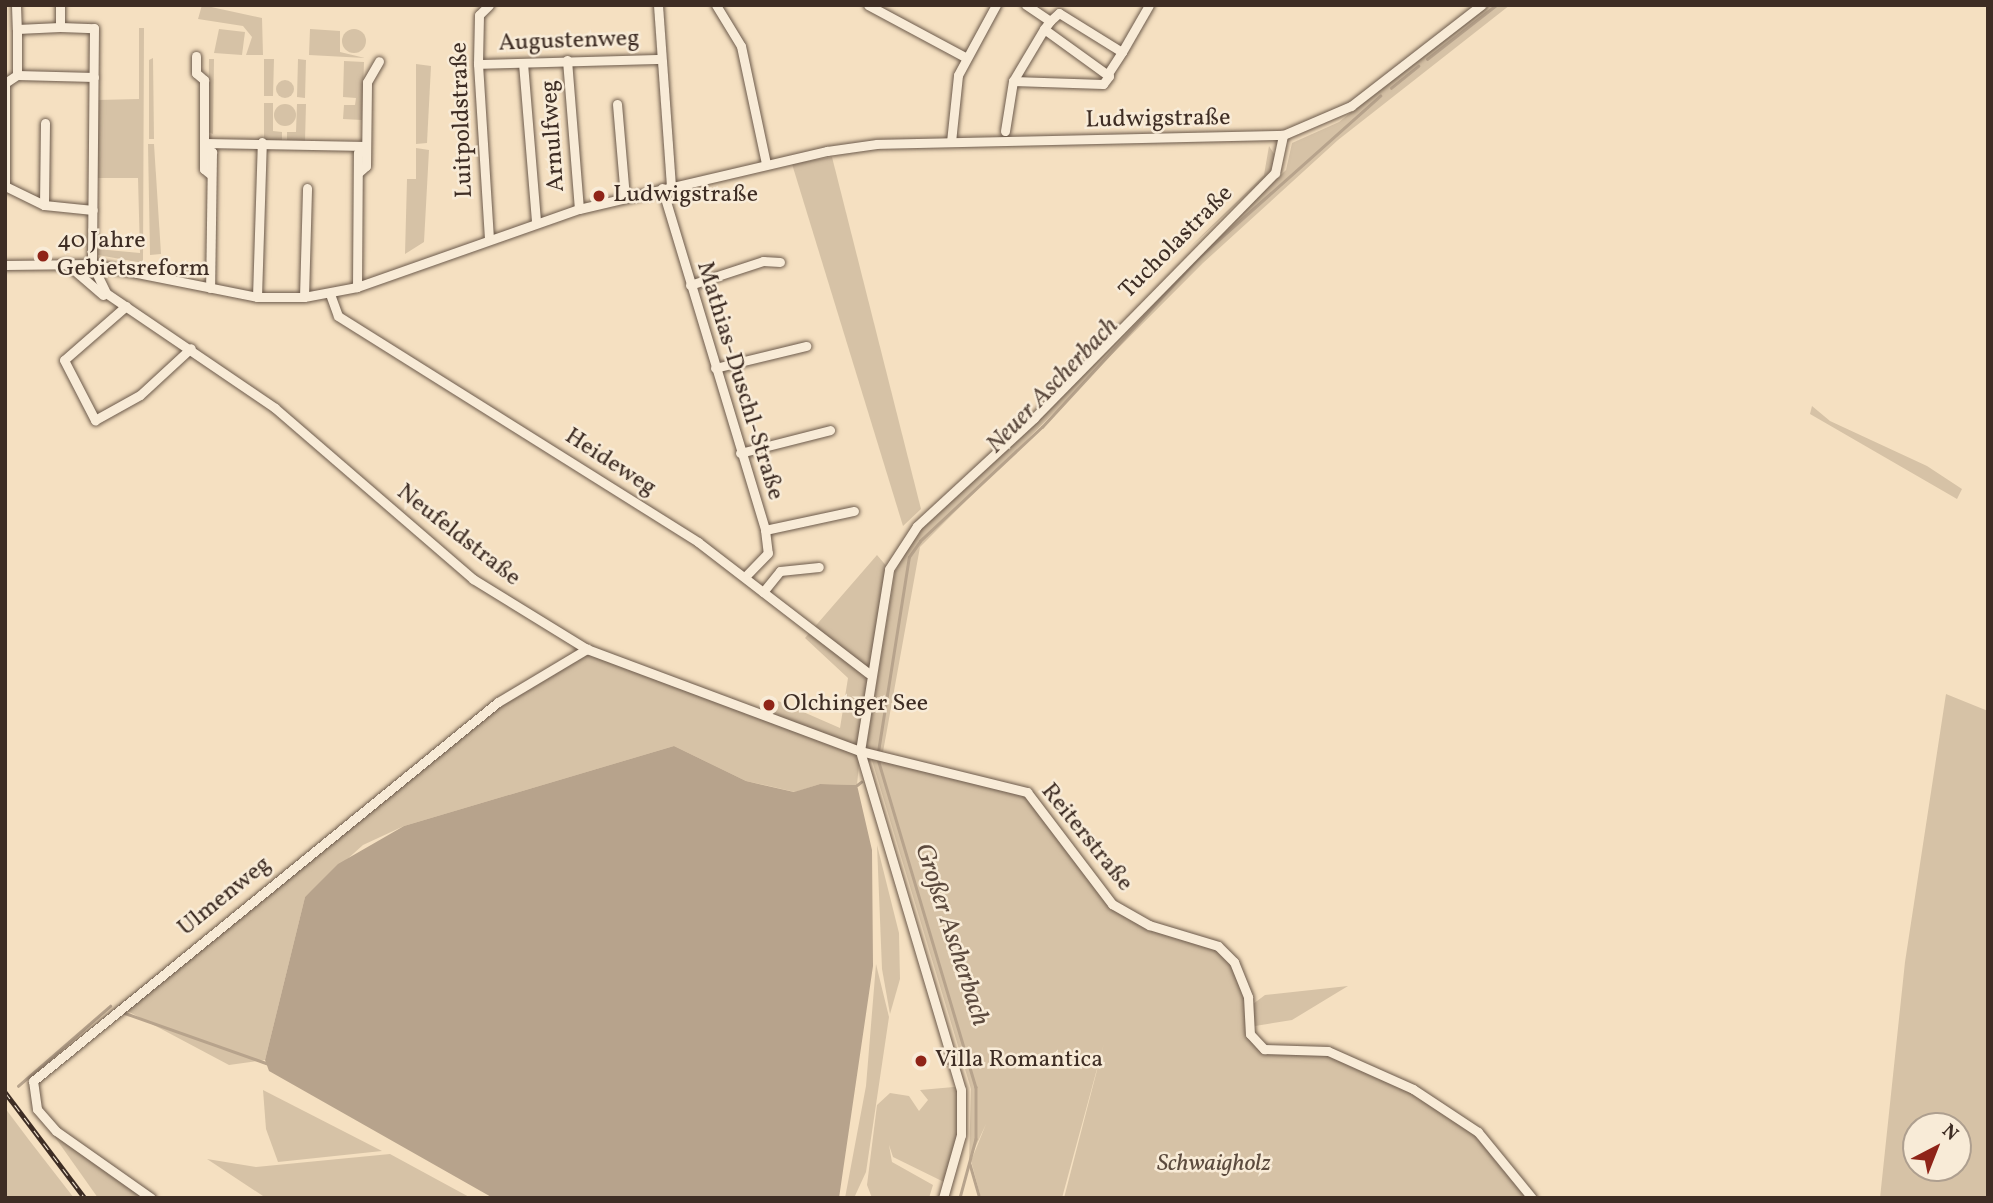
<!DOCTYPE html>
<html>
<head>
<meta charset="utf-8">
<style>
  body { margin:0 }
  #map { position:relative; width:1993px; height:1203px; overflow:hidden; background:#f5e0c1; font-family:Vollkorn,serif }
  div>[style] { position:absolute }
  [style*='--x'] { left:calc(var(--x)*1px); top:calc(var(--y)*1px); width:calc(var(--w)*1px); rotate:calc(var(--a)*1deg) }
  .green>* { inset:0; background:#d6c2a6 }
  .round { border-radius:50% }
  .water>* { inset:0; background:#b7a38c }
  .stream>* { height:2.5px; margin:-1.25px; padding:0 1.25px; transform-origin:1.25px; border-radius:1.25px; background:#b7a38c }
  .roads { filter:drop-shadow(0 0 2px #6c5a4b) drop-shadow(0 0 2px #6c5a4b) }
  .minor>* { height:9px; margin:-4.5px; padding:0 4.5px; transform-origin:4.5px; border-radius:4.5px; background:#f8ebd7 }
  .rail>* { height:5px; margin-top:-2.5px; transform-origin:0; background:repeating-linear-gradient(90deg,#f8ebd7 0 8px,#3e2d24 0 16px); box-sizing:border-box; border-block:2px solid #3e2d24 }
  .dots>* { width:19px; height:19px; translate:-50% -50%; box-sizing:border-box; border:4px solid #f8ebd7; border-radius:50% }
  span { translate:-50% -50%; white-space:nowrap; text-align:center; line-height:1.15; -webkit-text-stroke:5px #f8ebd7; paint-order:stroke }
  .street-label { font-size:24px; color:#3e2d24 }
  .poi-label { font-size:24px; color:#3e2d24 }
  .left { translate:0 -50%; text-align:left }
  .park-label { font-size:24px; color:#5c4b3e; font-style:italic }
  .water-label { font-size:26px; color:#5c4a3e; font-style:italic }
  .frame { position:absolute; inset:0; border:7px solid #3e2d24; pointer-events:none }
  .north { position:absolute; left:1902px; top:1112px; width:70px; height:70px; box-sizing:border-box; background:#f8ebd7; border:2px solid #ae9f8f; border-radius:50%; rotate:42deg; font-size:19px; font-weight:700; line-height:28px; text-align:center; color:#3e2d24 }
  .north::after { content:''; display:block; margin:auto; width:24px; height:32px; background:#8f2418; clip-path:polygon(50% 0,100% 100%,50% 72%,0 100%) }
</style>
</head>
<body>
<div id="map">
  <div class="green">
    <i style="clip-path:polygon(202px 5px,262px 18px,263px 55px,246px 55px,252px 37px,243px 26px,198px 19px)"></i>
    <i style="clip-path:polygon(1486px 5px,1510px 5px,1338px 140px,1203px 263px,920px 547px,883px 752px,866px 748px,895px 572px,912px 536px,1286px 170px,1292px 143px,1339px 122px)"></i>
    <i style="clip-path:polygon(139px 28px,144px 28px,143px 263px,98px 255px,97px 249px,140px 253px,138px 178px,97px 178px,97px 100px,139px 99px)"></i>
    <i style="clip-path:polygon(219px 29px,245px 32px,242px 55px,214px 53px)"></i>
    <i style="clip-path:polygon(310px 29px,340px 31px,340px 52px,365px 58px,309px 55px)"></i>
    <i class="round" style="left:342px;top:29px;width:24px;height:24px"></i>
    <i style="clip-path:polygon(153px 58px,154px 139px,149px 139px,149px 60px)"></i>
    <i style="clip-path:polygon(209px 59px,214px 59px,213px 134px,208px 132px)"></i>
    <i style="clip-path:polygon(264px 59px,274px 59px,273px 96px,264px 96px)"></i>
    <i style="clip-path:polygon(298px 59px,306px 60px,305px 98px,297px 97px)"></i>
    <i style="clip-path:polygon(344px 61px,364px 62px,362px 120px,343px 119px,344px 105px,355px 105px,356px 98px,343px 97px)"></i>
    <i style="clip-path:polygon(416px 64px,431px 66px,427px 143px,416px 144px)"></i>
    <i class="round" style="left:276px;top:80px;width:18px;height:18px"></i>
    <i style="clip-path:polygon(264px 103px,273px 103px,273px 131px,282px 132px,282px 140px,264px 140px)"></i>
    <i class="round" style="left:274px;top:104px;width:22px;height:22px"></i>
    <i style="clip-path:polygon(297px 104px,306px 104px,305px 141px,287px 140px,287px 132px,296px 132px)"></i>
    <i style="clip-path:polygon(148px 144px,154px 144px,161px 254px,150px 255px)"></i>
    <i style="clip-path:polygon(1269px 146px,1276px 157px,1269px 174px,1186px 251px,1264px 175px)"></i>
    <i style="clip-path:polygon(416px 148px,429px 150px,424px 242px,405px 254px,407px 179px,416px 179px)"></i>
    <i style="clip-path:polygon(832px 157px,921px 509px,903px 526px,792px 164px)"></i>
    <i style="clip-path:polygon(187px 261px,191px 269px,204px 270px,206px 261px,205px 277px,168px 269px,187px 269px)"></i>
    <i style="clip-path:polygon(1812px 406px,1830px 421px,1927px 466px,1962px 489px,1957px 499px,1810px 414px)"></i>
    <i style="clip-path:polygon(877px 555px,889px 569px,868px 673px,857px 785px,820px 784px,795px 792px,746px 781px,674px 746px,404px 826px,363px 845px,305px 897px,265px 1060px,229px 1065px,118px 1006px,498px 702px,587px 649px,757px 711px,769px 697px,840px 728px,848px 678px,805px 638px)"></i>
    <i style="clip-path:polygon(evenodd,1946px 694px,1988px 711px,1988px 1198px,1880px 1198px,1905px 962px,1946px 694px,1916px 1126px,1958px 1126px,1958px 1168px,1916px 1168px,1916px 1126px)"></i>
    <i style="clip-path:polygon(871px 757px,1027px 792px,1097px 887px,1129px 917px,1218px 949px,1232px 960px,1249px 1007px,1265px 995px,1348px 986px,1292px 1020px,1249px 1027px,1264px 1049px,1328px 1052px,1413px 1089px,1478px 1132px,1532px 1198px,1064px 1198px,1104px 1043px,1062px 1198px,981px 1198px,971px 1161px,986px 1124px,969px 1161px,971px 1089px)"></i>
    <i style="clip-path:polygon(877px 845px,899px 933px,900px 979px,890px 1014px,882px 969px)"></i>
    <i style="clip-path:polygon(876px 964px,889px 1017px,866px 1172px,854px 1198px,845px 1198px,866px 1086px)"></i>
    <i style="clip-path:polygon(954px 1087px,961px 1090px,961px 1135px,948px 1184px,893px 1157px,889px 1145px,892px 1162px,933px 1185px,929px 1198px,872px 1198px,867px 1185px,877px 1105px,890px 1093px,909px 1096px,919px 1111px,928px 1100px,920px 1090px)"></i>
    <i style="clip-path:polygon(263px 1090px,382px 1151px,278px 1162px,266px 1129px)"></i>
    <i style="clip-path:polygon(5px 1108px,29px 1140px,74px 1198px,5px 1198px)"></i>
    <i style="clip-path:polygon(52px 1133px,145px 1198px,98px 1198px)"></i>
    <i style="clip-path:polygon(390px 1154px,471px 1198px,266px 1198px,207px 1159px,256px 1167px)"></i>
  </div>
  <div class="water">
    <i style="clip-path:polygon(674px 746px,746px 781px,794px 792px,820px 784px,857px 785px,872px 850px,873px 966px,839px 1198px,493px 1198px,269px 1071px,265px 1060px,305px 897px,338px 864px,404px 826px)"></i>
  </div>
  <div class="stream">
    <i style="--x:1427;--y:59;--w:88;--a:-38"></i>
    <i style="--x:1391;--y:88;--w:35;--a:-39"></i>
    <i style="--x:878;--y:752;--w:197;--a:-81"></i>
    <i style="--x:909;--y:557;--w:19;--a:-55"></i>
    <i style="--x:920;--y:541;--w:167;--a:-43.1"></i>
    <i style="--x:1042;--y:427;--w:230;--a:-47.3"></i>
    <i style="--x:1198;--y:258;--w:244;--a:-41.7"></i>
    <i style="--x:878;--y:759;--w:342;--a:73.4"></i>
    <i style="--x:976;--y:1087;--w:52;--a:90"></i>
    <i style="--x:976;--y:1139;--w:61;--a:105.2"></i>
    <i style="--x:857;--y:785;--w:5;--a:-37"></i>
    <i style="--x:122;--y:1012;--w:153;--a:19.5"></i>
    <i style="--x:18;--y:1086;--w:122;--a:-41"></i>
    <i style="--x:970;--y:1164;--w:35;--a:74"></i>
  </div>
  <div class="roads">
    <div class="minor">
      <i style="--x:16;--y:5;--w:24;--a:88"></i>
      <i style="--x:60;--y:5;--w:22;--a:90"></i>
      <i style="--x:60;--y:27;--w:34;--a:2"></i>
      <i style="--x:94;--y:28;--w:236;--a:90.5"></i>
      <i style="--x:92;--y:264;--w:32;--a:64"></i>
      <i style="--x:106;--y:293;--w:204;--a:34.2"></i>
      <i style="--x:275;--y:408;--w:262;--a:40.8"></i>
      <i style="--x:473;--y:579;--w:134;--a:31.6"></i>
      <i style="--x:587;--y:649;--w:291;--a:20.5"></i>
      <i style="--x:860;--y:751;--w:172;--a:13.8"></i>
      <i style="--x:1027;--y:792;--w:141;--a:52.8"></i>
      <i style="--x:1112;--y:904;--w:43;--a:29.6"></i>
      <i style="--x:1149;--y:925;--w:72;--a:16.9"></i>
      <i style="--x:1218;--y:946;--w:23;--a:45"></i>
      <i style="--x:1234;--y:962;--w:38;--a:68"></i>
      <i style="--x:1248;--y:997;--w:37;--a:87"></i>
      <i style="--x:1250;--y:1034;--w:21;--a:47"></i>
      <i style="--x:1264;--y:1049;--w:64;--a:1.8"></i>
      <i style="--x:1328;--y:1051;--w:93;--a:24.1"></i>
      <i style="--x:1413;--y:1089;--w:78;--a:33.5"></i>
      <i style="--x:1478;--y:1132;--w:85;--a:50.7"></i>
      <i style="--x:489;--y:5;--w:14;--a:135"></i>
      <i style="--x:479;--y:15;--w:49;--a:91.2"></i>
      <i style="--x:478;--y:64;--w:173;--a:86.4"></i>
      <i style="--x:658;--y:5;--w:181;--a:85.9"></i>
      <i style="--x:716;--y:5;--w:48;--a:58.6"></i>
      <i style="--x:741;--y:46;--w:121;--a:78"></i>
      <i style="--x:868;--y:5;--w:110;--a:28.2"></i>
      <i style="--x:1050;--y:21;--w:12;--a:-42"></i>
      <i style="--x:1059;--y:13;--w:74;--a:31.8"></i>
      <i style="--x:1122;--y:52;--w:24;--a:123"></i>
      <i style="--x:60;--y:27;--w:43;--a:177.3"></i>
      <i style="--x:17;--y:29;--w:46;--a:90"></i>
      <i style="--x:17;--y:75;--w:77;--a:1.5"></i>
      <i style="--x:1122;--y:52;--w:54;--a:-60.1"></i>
      <i style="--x:196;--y:56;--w:17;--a:90"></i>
      <i style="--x:196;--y:73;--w:11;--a:41"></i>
      <i style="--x:204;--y:80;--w:89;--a:90"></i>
      <i style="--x:204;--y:169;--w:8;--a:40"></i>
      <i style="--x:567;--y:60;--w:149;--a:85.4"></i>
      <i style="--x:523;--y:63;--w:160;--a:85.3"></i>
      <i style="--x:478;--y:64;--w:183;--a:-1.6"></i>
      <i style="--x:17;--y:75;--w:14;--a:146"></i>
      <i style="--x:5;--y:83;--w:103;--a:90"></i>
      <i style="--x:5;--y:186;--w:43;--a:26"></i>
      <i style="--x:44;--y:205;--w:49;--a:5.8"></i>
      <i style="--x:1013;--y:81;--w:90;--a:1.9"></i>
      <i style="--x:1103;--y:84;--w:10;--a:-53"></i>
      <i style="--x:1109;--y:76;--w:80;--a:-144.1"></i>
      <i style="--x:1044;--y:29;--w:10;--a:-53"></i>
      <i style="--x:1050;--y:21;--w:29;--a:-146"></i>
      <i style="--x:617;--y:104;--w:93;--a:85.1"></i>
      <i style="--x:1005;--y:131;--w:51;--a:-80.9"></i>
      <i style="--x:1013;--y:81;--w:61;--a:-59.2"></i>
      <i style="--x:951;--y:142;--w:67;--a:-84"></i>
      <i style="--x:958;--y:75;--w:80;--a:-61.5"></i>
      <i style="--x:205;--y:143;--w:161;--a:1.1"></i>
      <i style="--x:205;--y:147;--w:9;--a:36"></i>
      <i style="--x:212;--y:152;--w:136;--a:90.8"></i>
      <i style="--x:359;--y:172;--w:9;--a:-41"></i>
      <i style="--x:366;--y:166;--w:84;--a:-89.3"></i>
      <i style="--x:367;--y:82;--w:24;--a:-60"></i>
      <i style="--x:662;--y:188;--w:357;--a:73.2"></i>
      <i style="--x:765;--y:530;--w:23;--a:83"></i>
      <i style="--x:768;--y:553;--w:33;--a:134"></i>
      <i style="--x:44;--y:205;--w:82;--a:-89.3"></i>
      <i style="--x:66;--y:263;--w:49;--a:40.9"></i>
      <i style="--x:5;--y:265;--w:87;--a:-0.7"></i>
      <i style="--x:92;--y:264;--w:168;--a:11.3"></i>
      <i style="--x:257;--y:297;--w:47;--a:0"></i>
      <i style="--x:304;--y:297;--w:54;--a:-10.7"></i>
      <i style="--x:357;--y:287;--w:235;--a:-19.4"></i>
      <i style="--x:579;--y:209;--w:255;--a:-13.2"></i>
      <i style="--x:827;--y:151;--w:50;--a:-8"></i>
      <i style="--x:877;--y:144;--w:406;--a:-1.3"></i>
      <i style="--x:1283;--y:135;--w:74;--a:-23.1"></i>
      <i style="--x:1351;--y:106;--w:165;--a:-37.8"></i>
      <i style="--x:690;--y:285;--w:77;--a:-18.2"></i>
      <i style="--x:763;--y:261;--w:17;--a:3"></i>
      <i style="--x:357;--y:287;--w:134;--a:-89.6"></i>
      <i style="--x:358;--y:153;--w:9;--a:-27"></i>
      <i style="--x:330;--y:294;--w:23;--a:70"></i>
      <i style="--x:338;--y:316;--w:425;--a:32.1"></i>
      <i style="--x:698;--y:542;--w:215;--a:37.6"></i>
      <i style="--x:257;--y:297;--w:155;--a:-88.2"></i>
      <i style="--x:304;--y:297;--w:109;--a:-88.4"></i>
      <i style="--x:126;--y:306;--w:82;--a:138.9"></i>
      <i style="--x:64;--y:360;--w:68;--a:62.7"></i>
      <i style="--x:95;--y:420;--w:51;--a:-29.1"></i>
      <i style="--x:140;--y:395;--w:69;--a:-42.7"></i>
      <i style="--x:715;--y:368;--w:94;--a:-13.6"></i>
      <i style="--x:740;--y:453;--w:93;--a:-14.3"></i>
      <i style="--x:765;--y:530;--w:91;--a:-12.1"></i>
      <i style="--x:763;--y:592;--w:27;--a:-51"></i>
      <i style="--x:780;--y:571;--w:39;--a:-6"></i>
      <i style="--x:151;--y:1198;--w:116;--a:-144.8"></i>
      <i style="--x:56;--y:1131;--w:29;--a:-131"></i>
      <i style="--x:37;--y:1109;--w:28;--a:-98"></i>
      <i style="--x:33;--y:1081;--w:600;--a:-39.18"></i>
      <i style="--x:498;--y:702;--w:104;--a:-30.8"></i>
      <i style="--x:943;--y:1198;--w:66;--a:-74.1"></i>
      <i style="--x:961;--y:1135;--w:45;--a:-90"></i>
      <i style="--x:961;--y:1090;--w:354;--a:-106.6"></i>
      <i style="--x:860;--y:751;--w:184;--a:-80.9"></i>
      <i style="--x:889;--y:569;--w:51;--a:-56.9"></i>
      <i style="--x:917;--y:526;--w:159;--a:-42.7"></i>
      <i style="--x:1034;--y:418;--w:344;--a:-45.5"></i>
      <i style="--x:1275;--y:173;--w:39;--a:-78"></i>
    </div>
  </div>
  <div class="rail">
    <i style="--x:5;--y:1092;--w:133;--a:53"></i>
  </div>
  <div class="dots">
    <i style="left:599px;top:196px;background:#8f2418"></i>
    <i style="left:43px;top:256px;background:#8f2418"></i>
    <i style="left:769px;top:705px;background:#8f2418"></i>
    <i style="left:921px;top:1061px;background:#8f2418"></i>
  </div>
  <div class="street-label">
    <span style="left:569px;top:42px;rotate:-2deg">Augustenweg</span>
    <span style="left:463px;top:120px;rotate:-92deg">Luitpoldstraße</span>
    <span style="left:1158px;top:120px;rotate:-1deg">Ludwigstraße</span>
    <span style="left:554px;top:136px;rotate:-94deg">Arnulfweg</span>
    <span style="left:1177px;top:243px;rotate:-45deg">Tucholastraße</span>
    <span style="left:739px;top:381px;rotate:73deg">Mathias-Duschl-Straße</span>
    <span style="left:610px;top:463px;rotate:33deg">Heideweg</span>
    <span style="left:458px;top:536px;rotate:38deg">Neufeldstraße</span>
    <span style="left:1086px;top:838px;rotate:51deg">Reiterstraße</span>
    <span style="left:225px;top:897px;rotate:-39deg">Ulmenweg</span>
  </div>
  <div class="poi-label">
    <span class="left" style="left:613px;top:196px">Ludwigstraße</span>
    <span class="left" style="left:57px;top:256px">40 Jahre<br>Gebietsreform</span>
    <span class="left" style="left:783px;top:705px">Olchinger See</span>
    <span class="left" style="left:935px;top:1061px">Villa Romantica</span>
  </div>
  <div class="park-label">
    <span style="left:1214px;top:1165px">Schwaigholz</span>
  </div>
  <div class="water-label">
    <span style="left:1053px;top:386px;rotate:-46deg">Neuer Ascherbach</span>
    <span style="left:951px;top:935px;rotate:72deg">Großer Ascherbach</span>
  </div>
  <div class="frame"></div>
  <div class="north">N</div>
</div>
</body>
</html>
